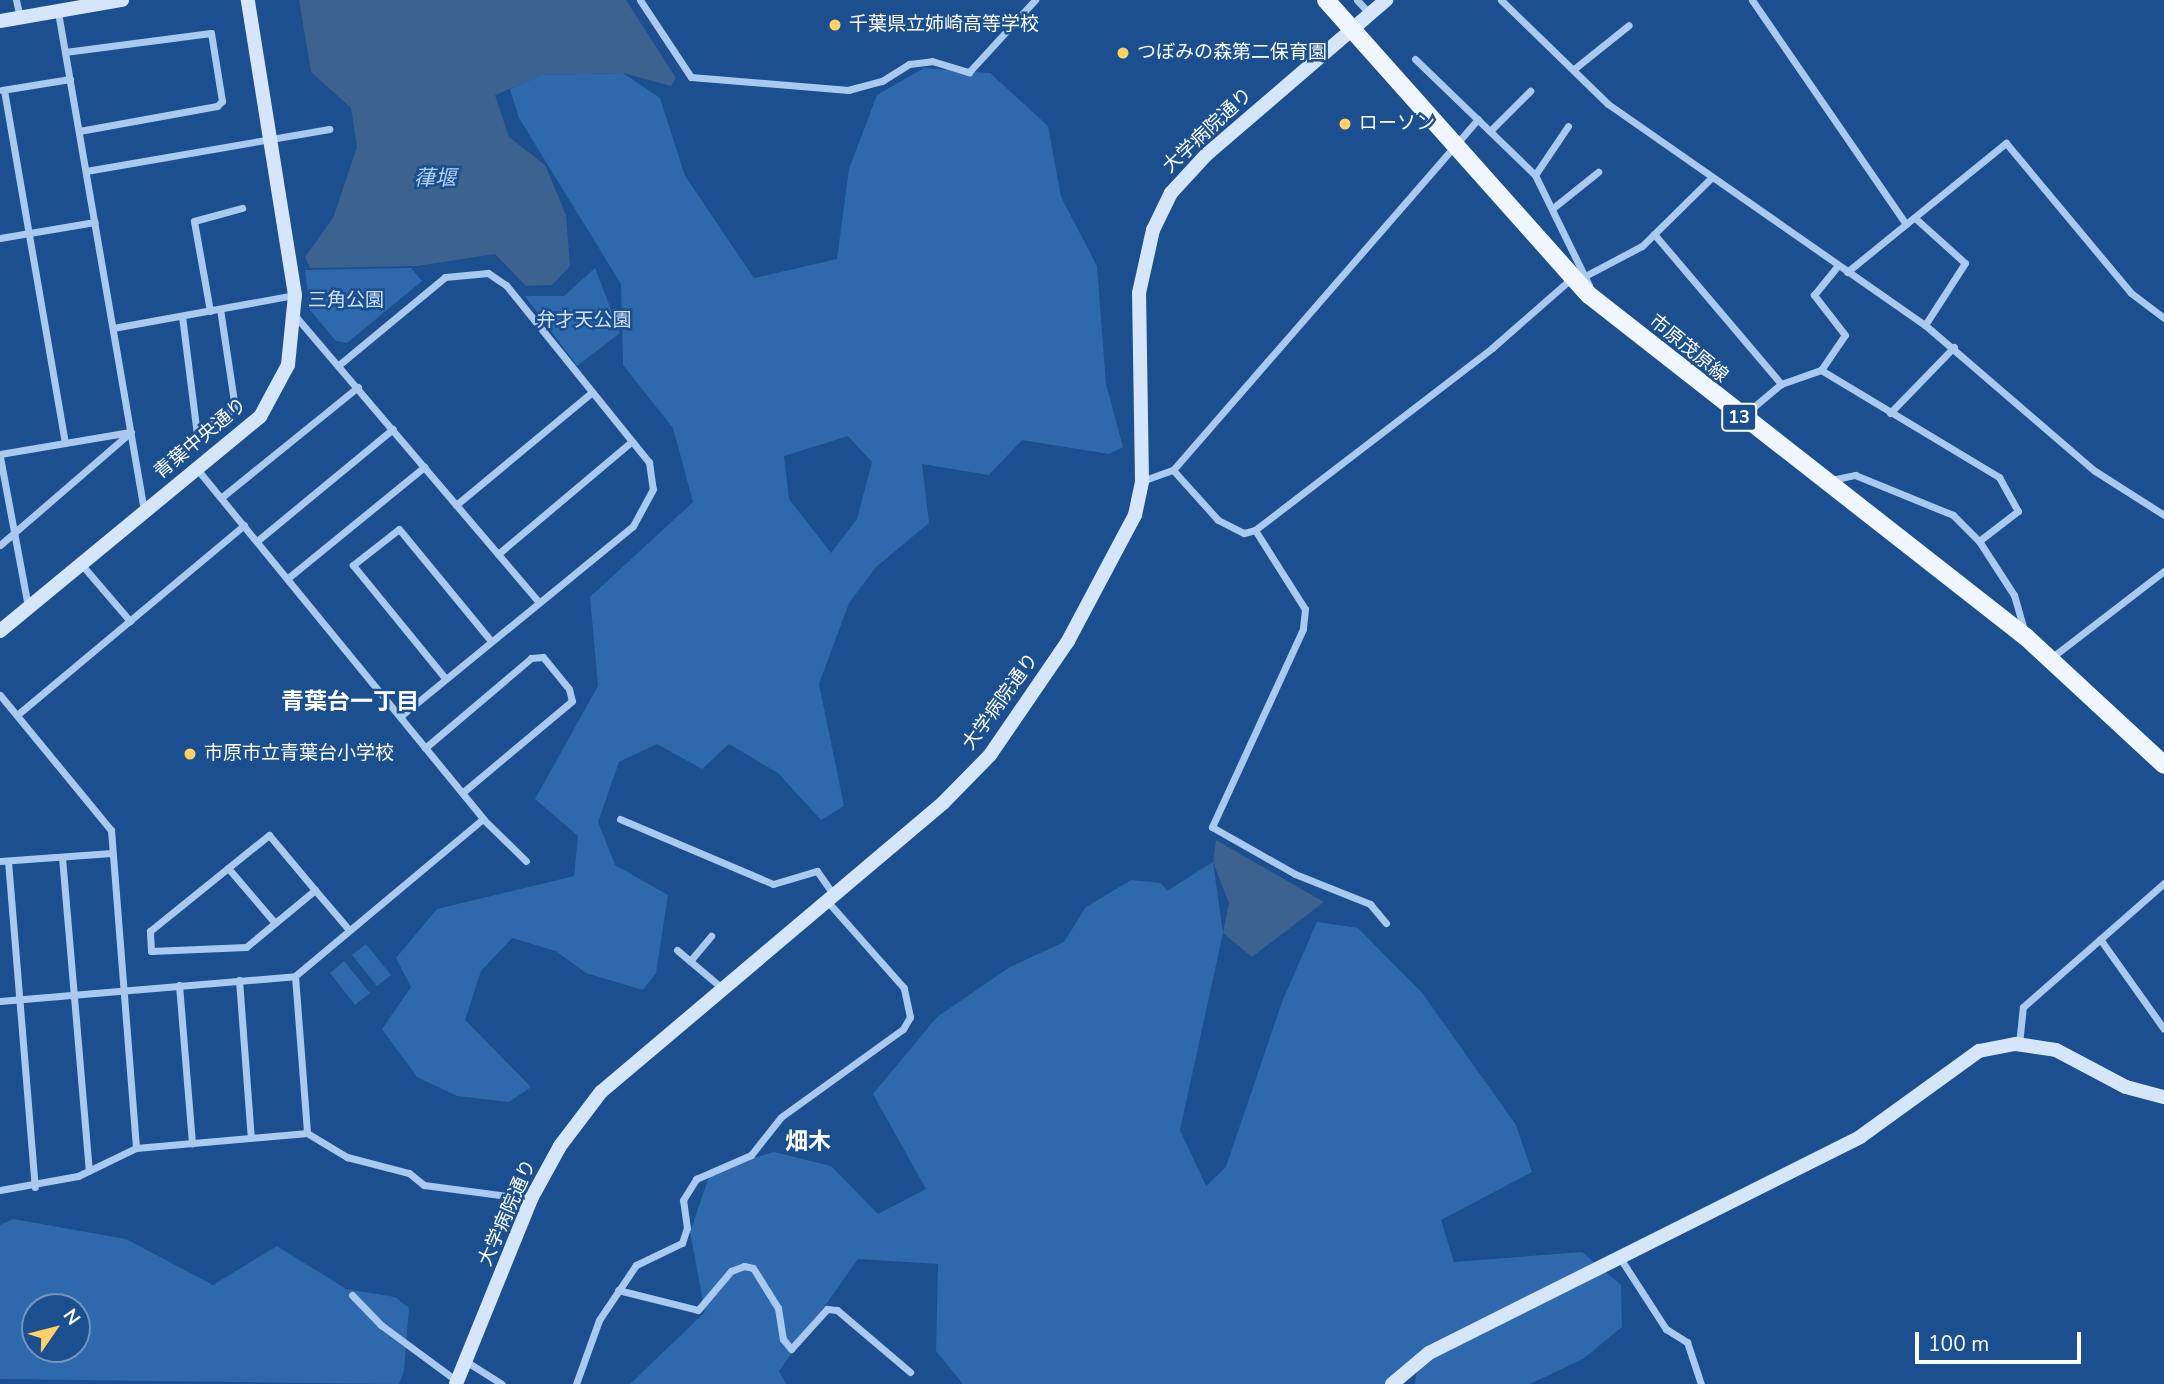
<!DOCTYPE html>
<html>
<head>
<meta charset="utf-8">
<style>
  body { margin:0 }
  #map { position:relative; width:2164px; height:1384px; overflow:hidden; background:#1b4f8f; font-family:"Nunito Sans","Noto Sans JP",sans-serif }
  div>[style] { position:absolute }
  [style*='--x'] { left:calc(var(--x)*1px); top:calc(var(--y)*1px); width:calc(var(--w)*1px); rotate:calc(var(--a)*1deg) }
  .green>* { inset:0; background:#2e69ad }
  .water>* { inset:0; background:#3c6290 }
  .street>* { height:7px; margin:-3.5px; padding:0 3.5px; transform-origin:3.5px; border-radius:3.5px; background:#a9c9ee }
  .secondary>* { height:14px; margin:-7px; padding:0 7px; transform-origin:7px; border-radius:7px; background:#d6e6fa }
  .primary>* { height:18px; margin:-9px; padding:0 9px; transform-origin:9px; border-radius:9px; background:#f0f6ff }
  .dots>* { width:19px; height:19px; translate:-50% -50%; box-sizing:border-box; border:4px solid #1b4f8f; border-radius:50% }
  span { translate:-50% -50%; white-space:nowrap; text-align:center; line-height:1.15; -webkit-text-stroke:5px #1b4f8f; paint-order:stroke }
  .shield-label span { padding:2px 5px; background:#1b4f8f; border:2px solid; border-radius:5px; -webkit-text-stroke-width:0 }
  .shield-label { font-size:18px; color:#fff; font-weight:700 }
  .poi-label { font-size:19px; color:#fff }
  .left { translate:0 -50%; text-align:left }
  .street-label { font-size:19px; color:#fff }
  .park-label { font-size:19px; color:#cfe3fa }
  .water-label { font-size:21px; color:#b5d3f5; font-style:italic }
  .quarter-label { font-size:23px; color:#fff; font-weight:700 }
  .north { position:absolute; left:21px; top:1293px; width:70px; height:70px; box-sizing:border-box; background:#1b4f8f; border:2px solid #7695bc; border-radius:50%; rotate:55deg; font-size:19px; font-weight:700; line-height:28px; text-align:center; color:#fff }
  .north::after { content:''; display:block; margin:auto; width:24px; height:32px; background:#ffd166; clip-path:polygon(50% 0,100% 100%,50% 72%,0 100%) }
  .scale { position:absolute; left:1915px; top:1332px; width:166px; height:32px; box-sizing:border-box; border:4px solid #fff; border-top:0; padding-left:9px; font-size:21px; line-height:24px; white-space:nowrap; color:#fff; -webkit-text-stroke:5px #1b4f8f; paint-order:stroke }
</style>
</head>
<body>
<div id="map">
  <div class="green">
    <i style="clip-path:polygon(evenodd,924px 68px,990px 73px,1048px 126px,1061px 197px,1097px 266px,1106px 384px,1123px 447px,1109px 454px,1022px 440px,989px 475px,922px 464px,929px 523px,876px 567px,849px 603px,819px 684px,844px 806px,821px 820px,778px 773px,729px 744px,702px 769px,657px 744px,619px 762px,598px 822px,615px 865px,668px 895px,656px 973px,643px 990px,586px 973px,556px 951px,512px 938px,481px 971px,465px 1020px,531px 1087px,509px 1102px,457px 1096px,417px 1077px,382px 1029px,411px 987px,396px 958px,437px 909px,574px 876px,578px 836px,535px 799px,598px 686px,590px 597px,693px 502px,673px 428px,623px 365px,621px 284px,519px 118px,510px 89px,542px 75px,623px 73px,660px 98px,685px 176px,754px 278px,837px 259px,849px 169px,877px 95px,924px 68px,848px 436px,872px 462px,857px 519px,831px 553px,789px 499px,784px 456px,848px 436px)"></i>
    <i style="clip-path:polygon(411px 268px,422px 281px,347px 343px,336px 341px,310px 310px,305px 270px)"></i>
    <i style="clip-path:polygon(595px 268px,620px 333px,577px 366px,525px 296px,564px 296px)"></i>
    <i style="clip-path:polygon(1213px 862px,1223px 933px,1180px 1130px,1206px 1186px,1226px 1167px,1282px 1002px,1317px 922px,1358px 928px,1423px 994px,1516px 1125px,1532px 1172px,1441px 1220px,1454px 1262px,1582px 1252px,1621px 1285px,1622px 1327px,1583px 1359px,1530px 1384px,1415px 1384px,1417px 1367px,1385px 1384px,963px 1384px,936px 1351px,938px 1264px,858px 1259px,779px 1371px,786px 1384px,630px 1384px,705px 1312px,690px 1232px,711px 1171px,774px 1152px,831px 1166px,878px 1214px,926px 1189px,873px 1094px,937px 1017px,1010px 967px,1064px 942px,1086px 907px,1131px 880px,1161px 883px,1167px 891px)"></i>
    <i style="clip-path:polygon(366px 944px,391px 975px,377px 986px,352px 955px)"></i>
    <i style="clip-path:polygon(344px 961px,370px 993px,355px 1005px,330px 973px)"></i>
    <i style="clip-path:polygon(evenodd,13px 1219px,126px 1239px,213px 1285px,277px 1246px,346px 1289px,395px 1297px,409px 1308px,404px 1371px,399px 1384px,0 1379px,0 1225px,13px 1219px,35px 1307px,77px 1307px,77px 1349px,35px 1349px,35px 1307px)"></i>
  </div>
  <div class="water">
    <i style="clip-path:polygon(626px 0,676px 78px,671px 86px,623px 73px,543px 75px,495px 95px,509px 137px,545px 165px,566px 215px,570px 266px,552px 285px,526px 286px,495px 254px,417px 266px,310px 268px,305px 257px,333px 218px,357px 147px,351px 108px,311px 72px,299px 0)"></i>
    <i style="clip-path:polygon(1216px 840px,1324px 902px,1252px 957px,1223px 933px,1229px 903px,1213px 862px)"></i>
  </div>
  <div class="street">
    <i style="--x:16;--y:0;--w:18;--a:77"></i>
    <i style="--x:640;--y:0;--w:92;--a:56.5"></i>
    <i style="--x:691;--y:77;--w:158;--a:4.7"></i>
    <i style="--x:848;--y:90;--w:35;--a:-15"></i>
    <i style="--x:882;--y:81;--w:32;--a:-32"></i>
    <i style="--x:909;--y:64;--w:23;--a:-7"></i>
    <i style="--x:932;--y:61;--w:39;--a:17"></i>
    <i style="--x:969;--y:72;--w:98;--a:-47.5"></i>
    <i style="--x:1357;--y:0;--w:19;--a:47"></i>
    <i style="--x:1501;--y:0;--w:149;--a:44.2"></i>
    <i style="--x:1608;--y:104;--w:386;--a:34.9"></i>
    <i style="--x:1925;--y:325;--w:224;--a:40.7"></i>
    <i style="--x:2095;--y:471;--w:82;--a:32.5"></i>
    <i style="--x:1752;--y:0;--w:272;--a:55.5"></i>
    <i style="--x:58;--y:12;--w:506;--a:80.22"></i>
    <i style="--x:65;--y:52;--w:147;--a:-7.4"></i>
    <i style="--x:211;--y:33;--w:69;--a:80.8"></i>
    <i style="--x:222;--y:101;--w:7;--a:135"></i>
    <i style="--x:217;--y:106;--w:140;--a:169.7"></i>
    <i style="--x:1415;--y:59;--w:167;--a:44"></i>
    <i style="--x:1535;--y:175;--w:123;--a:63.9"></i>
    <i style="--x:1574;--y:69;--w:70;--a:-38.7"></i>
    <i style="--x:2;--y:90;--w:69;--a:-9.2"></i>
    <i style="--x:4;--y:90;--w:358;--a:80.2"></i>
    <i style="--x:1490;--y:131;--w:57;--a:-45"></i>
    <i style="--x:86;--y:171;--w:247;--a:-9.8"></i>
    <i style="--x:1535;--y:175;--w:59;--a:-56"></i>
    <i style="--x:1553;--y:208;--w:58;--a:-38.7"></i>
    <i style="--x:1915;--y:218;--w:67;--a:42"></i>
    <i style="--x:1965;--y:263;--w:74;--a:122.8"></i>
    <i style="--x:1654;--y:234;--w:197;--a:49.7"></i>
    <i style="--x:0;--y:238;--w:96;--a:-9.6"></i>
    <i style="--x:1847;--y:272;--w:205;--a:-39.1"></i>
    <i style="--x:2006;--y:143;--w:195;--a:50.2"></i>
    <i style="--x:2131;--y:293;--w:41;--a:37.1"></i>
    <i style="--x:1585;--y:276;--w:64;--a:-27.8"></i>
    <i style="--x:1642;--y:246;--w:98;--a:-44.6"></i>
    <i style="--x:210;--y:311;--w:91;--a:-100.1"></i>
    <i style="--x:194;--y:221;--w:50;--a:-15.2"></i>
    <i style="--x:182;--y:316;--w:119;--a:82.8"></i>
    <i style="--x:197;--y:434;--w:46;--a:-34.4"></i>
    <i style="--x:235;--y:408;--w:100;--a:-98.6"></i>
    <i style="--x:297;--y:318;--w:373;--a:49.6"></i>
    <i style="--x:113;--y:328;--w:185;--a:-10.3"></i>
    <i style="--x:340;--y:364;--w:136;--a:-39.6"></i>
    <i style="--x:445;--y:277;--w:43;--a:-5.3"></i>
    <i style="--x:488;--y:273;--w:22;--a:34"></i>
    <i style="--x:506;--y:285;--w:228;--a:51.1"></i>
    <i style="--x:649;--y:462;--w:27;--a:82"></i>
    <i style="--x:653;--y:489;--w:42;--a:118.4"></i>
    <i style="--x:633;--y:526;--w:301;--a:140.7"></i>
    <i style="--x:1821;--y:370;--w:42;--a:-55.6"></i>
    <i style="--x:1845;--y:335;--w:51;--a:-127.8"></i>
    <i style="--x:1814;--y:295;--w:38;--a:-51"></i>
    <i style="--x:1890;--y:413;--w:92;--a:-45.9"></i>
    <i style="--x:1744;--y:415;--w:48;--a:-40"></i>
    <i style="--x:1781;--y:384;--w:42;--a:-19.3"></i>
    <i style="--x:1821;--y:370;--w:208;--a:31"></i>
    <i style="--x:1999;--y:477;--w:39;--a:61"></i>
    <i style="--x:2018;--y:511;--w:49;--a:142.4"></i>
    <i style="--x:0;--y:454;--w:132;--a:-9.6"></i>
    <i style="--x:0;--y:457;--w:153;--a:79.4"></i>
    <i style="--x:197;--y:469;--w:452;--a:50.7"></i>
    <i style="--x:483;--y:819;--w:60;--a:44.3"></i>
    <i style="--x:1173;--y:470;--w:67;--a:48"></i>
    <i style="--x:1218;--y:520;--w:29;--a:27"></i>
    <i style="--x:1244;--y:533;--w:11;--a:-15"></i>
    <i style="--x:1255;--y:530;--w:299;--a:-37.5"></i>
    <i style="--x:1492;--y:348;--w:106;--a:-41.2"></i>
    <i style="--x:1831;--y:480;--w:25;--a:-12"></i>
    <i style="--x:1855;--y:475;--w:106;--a:22.2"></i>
    <i style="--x:1953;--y:515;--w:37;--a:45"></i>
    <i style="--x:1979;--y:541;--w:64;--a:57.1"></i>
    <i style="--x:2014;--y:595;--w:35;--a:74"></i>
    <i style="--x:1142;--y:481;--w:33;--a:-20"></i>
    <i style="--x:1173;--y:470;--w:465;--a:-49"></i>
    <i style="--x:222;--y:497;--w:175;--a:-39"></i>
    <i style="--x:456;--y:505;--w:175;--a:-39.7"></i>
    <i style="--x:1255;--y:530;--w:93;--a:57.7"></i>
    <i style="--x:1305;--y:609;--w:20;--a:96"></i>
    <i style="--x:1303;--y:629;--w:218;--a:114.7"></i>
    <i style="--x:1212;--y:827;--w:95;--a:29.5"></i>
    <i style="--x:1295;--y:874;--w:81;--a:21.8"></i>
    <i style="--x:1370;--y:904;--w:25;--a:50"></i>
    <i style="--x:257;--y:541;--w:176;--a:-39.5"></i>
    <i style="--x:0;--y:545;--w:173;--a:-40.8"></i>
    <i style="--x:498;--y:554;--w:174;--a:-40.1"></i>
    <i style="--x:82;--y:565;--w:74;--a:49.4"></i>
    <i style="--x:288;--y:578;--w:176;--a:-39.2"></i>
    <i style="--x:2051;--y:658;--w:143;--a:-37.6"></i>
    <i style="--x:445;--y:678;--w:146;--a:-129.2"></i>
    <i style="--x:353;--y:565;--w:58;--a:-38"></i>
    <i style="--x:399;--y:529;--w:145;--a:50.6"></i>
    <i style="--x:0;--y:695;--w:175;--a:50.6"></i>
    <i style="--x:111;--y:830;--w:319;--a:85.5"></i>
    <i style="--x:17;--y:715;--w:296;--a:-39.9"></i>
    <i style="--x:425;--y:748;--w:139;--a:-40.3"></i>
    <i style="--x:531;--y:658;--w:12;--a:-5"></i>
    <i style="--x:543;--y:657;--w:41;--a:50.9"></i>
    <i style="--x:569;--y:689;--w:12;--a:76"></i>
    <i style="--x:572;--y:701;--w:143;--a:140.1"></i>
    <i style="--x:620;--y:819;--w:166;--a:23"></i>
    <i style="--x:773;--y:884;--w:46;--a:-16.5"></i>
    <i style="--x:817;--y:871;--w:29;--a:55"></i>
    <i style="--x:62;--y:857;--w:315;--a:85.1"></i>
    <i style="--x:0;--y:861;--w:112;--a:-4.1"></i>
    <i style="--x:8;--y:861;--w:327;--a:85.3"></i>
    <i style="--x:228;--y:868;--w:72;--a:49.5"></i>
    <i style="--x:315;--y:890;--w:89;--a:140.4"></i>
    <i style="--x:246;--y:947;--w:95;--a:177.6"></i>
    <i style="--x:151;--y:951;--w:20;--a:-93"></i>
    <i style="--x:150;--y:931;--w:153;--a:-38.9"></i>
    <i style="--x:269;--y:835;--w:72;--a:50.1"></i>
    <i style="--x:315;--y:890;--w:52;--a:49.6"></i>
    <i style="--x:2100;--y:939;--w:110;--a:54.6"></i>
    <i style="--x:677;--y:950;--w:59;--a:40.2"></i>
    <i style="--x:690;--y:961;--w:33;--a:-50"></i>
    <i style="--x:295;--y:976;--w:157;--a:85.6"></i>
    <i style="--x:307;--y:1133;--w:47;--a:31"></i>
    <i style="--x:347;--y:1157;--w:64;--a:14.5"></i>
    <i style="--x:409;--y:1173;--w:19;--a:39"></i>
    <i style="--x:424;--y:1185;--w:108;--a:7.5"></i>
    <i style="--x:239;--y:980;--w:158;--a:85.7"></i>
    <i style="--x:179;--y:985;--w:159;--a:85.3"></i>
    <i style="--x:0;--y:1001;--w:296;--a:-4.8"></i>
    <i style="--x:295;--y:976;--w:245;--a:-39.9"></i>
    <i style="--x:2019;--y:1044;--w:37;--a:-84"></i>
    <i style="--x:2023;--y:1007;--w:188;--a:-41.3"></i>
    <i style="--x:0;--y:1190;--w:79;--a:-10.2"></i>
    <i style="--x:78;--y:1176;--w:64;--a:-25.8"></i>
    <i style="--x:136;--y:1148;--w:172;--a:-5"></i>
    <i style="--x:1620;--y:1258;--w:85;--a:57.1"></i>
    <i style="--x:1666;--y:1329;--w:25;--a:32"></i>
    <i style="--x:1687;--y:1342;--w:44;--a:71.6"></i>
    <i style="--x:618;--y:1290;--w:82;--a:14"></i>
    <i style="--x:698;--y:1310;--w:51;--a:-49.8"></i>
    <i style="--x:731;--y:1271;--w:14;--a:-21"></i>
    <i style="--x:744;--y:1266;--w:9;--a:13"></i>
    <i style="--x:753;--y:1268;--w:47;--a:58"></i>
    <i style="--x:778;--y:1308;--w:31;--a:81"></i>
    <i style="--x:783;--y:1339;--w:13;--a:51"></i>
    <i style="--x:791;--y:1349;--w:54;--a:-48"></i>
    <i style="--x:827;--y:1309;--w:10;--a:6"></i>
    <i style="--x:837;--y:1310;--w:96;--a:40.3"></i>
    <i style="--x:352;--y:1295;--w:42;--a:46"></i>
    <i style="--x:381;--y:1325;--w:94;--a:36.4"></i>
    <i style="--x:467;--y:1362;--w:41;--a:32.2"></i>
    <i style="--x:576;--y:1384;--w:68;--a:-70.2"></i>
    <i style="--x:599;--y:1320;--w:66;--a:-56.1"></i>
    <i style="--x:636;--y:1265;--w:51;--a:-25.6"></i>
    <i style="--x:682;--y:1243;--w:16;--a:-72"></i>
    <i style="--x:687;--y:1228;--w:28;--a:-98"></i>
    <i style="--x:683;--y:1200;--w:25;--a:-58"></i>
    <i style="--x:696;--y:1179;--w:60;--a:-23.6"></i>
    <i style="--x:751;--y:1155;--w:48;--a:-51.7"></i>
    <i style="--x:781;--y:1117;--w:150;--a:-35.8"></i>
    <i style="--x:903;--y:1029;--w:14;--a:-60"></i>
    <i style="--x:910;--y:1017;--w:30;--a:-102"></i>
    <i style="--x:904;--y:988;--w:116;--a:-131.5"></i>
  </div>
  <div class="secondary">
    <i style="--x:0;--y:21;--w:124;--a:-9.8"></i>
    <i style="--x:0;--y:631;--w:337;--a:-39.5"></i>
    <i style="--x:260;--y:417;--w:59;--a:-61.7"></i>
    <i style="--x:288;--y:365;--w:70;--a:-84.3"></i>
    <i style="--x:295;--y:295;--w:299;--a:-99.1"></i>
    <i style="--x:456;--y:1384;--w:200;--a:-67.9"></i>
    <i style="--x:531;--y:1199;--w:60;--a:-61.3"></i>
    <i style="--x:560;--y:1146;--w:68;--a:-52.8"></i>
    <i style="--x:601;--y:1092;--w:448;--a:-40.2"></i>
    <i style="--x:943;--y:803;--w:67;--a:-45.6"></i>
    <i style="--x:990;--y:755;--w:138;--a:-55.6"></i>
    <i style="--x:1068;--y:641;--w:143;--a:-62"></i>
    <i style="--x:1135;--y:515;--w:35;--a:-78"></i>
    <i style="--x:1142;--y:481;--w:188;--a:-90.9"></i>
    <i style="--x:1139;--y:293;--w:65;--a:-77.5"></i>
    <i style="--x:1153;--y:230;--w:41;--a:-64.1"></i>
    <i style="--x:1171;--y:193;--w:52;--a:-47.4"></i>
    <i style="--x:1206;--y:155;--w:238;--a:-40.7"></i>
    <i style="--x:1392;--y:1384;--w:48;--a:-40"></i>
    <i style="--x:1429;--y:1353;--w:482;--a:-26.6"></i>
    <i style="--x:1860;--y:1137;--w:147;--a:-35.9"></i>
    <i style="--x:1979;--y:1051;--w:38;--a:-11"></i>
    <i style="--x:2016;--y:1044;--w:40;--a:8.5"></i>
    <i style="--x:2056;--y:1050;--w:79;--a:27.9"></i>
    <i style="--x:2126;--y:1087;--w:39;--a:15"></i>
  </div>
  <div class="primary">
    <i style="--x:1326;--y:0;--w:395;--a:48.3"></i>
    <i style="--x:1589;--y:295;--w:555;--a:38.05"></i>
    <i style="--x:2026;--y:637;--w:188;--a:42.8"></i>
  </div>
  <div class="dots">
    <i style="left:835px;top:25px;background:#ffd166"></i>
    <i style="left:1123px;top:53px;background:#ffd166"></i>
    <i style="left:1345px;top:124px;background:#ffd166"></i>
    <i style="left:190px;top:754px;background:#ffd166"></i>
  </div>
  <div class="shield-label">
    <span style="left:1739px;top:417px">13</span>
  </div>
  <div class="poi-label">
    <span class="left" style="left:849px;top:25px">千葉県立姉崎高等学校</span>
    <span class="left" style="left:1137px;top:53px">つぼみの森第二保育園</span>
    <span class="left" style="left:1359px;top:124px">ローソン</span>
    <span class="left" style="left:204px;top:754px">市原市立青葉台小学校</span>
  </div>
  <div class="street-label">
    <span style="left:1208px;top:131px;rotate:-43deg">大学病院通り</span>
    <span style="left:1688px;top:349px;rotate:39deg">市原茂原線</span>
    <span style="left:201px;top:439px;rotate:-40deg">青葉中央通り</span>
    <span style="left:1001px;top:702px;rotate:-54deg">大学病院通り</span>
    <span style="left:508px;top:1213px;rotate:-66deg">大学病院通り</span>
  </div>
  <div class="park-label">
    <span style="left:346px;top:301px">三角公園</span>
    <span style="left:584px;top:321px">弁才天公園</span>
  </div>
  <div class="water-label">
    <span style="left:435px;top:178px">葎堰</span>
  </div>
  <div class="quarter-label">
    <span style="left:350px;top:702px">青葉台一丁目</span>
    <span style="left:808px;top:1142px">畑木</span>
  </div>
  <div class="north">N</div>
  <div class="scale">100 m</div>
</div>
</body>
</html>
